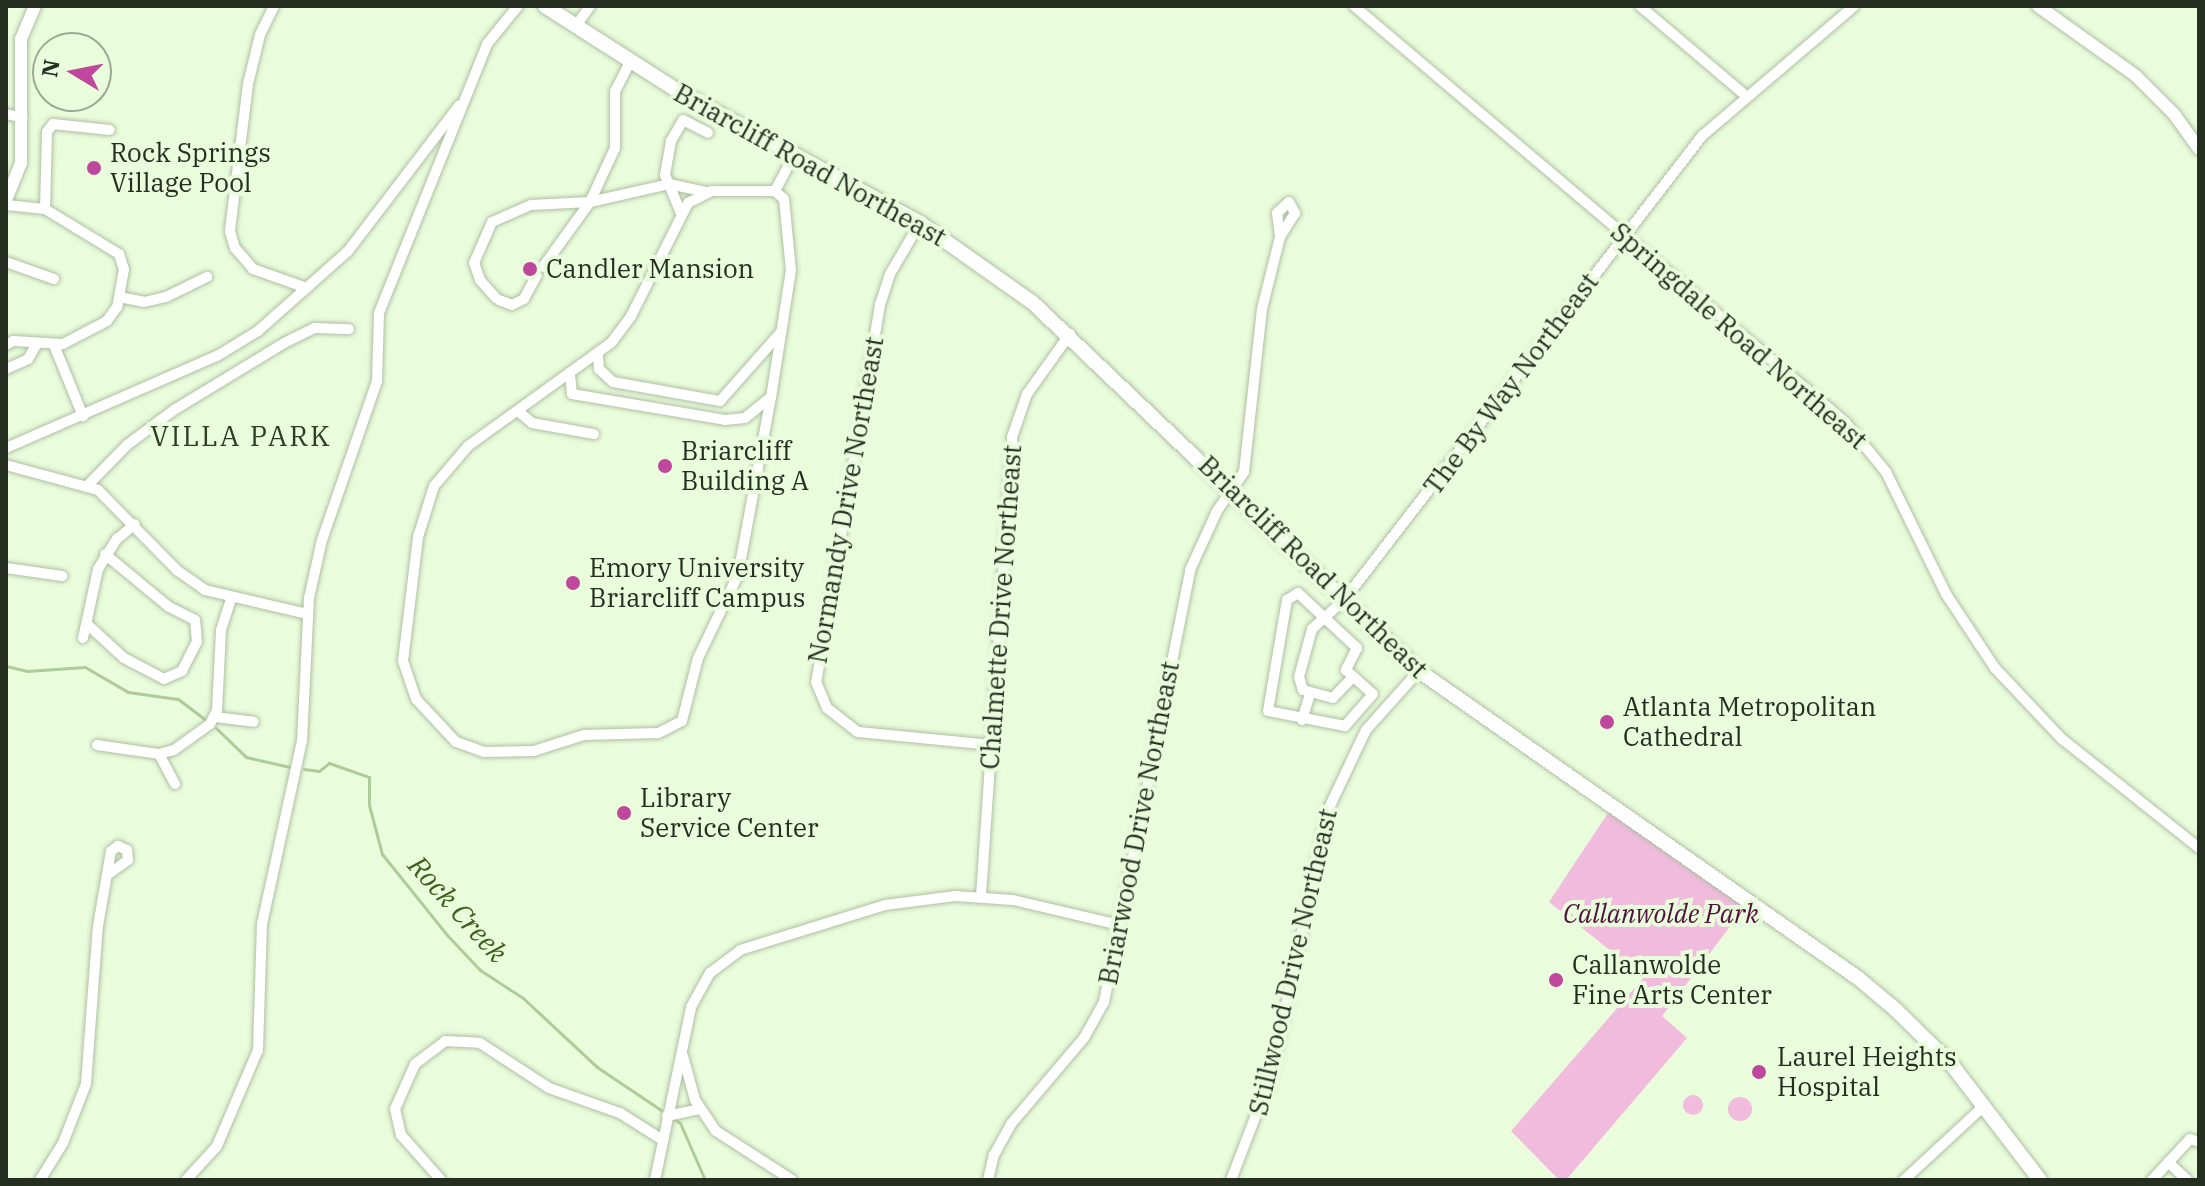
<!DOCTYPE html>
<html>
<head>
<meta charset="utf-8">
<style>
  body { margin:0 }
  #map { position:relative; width:2205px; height:1186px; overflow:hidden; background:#e9fcdc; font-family:"IBM Plex Serif",serif }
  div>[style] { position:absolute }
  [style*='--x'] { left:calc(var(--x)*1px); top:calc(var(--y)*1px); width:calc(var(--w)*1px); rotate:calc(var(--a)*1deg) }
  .green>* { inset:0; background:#f1bbdd }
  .round { border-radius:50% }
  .stream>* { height:3px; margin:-1.5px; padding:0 1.5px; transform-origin:1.5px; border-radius:1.5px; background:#aecc99 }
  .roads { filter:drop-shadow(0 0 2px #aec0a2) drop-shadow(0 0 2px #aec0a2) }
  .minor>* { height:10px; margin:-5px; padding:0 5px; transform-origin:5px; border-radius:5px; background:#fff }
  .tertiary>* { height:12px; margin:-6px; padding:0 6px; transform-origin:6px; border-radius:6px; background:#fff }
  .secondary>* { height:14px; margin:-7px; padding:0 7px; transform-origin:7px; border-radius:7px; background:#fff }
  .dots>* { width:22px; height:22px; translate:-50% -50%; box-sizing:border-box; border:4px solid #e9fcdc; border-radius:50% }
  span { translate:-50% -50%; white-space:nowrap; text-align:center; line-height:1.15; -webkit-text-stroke:8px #e9fcdc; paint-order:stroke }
  .poi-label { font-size:26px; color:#262e22 }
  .left { translate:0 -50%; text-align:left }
  .street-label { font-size:26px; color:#262e22 }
  .park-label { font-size:26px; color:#50113e; font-style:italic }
  .neighbourhood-label { font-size:28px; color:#2e3d23; letter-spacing:2px }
  .water-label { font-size:28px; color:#3d611b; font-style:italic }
  .frame { position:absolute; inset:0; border:8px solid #262e22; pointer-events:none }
  .north { position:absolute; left:32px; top:32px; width:80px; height:80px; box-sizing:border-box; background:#e9fcdc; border:2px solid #9baa92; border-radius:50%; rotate:280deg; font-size:22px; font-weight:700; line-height:32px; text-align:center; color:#262e22 }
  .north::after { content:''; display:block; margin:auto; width:28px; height:36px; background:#bf479c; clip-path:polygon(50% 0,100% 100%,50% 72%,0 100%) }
</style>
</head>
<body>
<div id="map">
  <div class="green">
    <i style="clip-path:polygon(1612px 807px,1748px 903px,1662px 1016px,1687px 1038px,1566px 1180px,1559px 1180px,1511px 1131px,1644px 977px,1549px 902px)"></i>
    <i class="round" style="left:1683px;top:1095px;width:20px;height:20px"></i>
    <i class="round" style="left:1728px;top:1097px;width:24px;height:24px"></i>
  </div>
  <div class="stream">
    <i style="--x:6;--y:666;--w:22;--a:13"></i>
    <i style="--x:27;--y:671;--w:58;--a:-3.9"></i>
    <i style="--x:85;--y:667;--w:50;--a:30.2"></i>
    <i style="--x:128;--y:692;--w:50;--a:8"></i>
    <i style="--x:178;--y:699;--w:34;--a:37"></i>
    <i style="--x:216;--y:728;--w:42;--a:44"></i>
    <i style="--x:246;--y:757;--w:45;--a:12.8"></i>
    <i style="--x:304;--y:769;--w:15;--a:8"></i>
    <i style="--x:319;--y:771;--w:13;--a:-39"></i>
    <i style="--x:329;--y:763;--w:42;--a:19.3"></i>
    <i style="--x:369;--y:777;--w:28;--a:90"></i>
    <i style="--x:369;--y:805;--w:51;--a:75.1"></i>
    <i style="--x:382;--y:854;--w:105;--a:51.2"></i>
    <i style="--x:448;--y:936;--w:47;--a:46.7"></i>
    <i style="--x:480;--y:970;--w:51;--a:33.1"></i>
    <i style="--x:523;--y:998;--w:101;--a:43"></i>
    <i style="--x:597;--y:1067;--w:77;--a:33.9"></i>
    <i style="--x:673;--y:1118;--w:9;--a:36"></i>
    <i style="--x:680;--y:1123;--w:62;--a:66.3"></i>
  </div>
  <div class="roads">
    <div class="minor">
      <i style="--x:274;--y:6;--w:32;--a:116"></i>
      <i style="--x:260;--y:35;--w:50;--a:103.8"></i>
      <i style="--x:248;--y:84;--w:148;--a:97"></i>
      <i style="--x:230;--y:231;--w:18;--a:74"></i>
      <i style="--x:235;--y:248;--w:28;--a:49"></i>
      <i style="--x:253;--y:269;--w:57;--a:19.4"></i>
      <i style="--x:1354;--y:6;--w:644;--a:40.27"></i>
      <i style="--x:1845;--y:422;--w:65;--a:50.6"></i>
      <i style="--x:1886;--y:472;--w:136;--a:63.8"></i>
      <i style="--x:1946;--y:594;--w:89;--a:56.5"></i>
      <i style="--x:1995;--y:668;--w:98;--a:46.7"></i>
      <i style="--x:2062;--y:739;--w:175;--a:38.5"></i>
      <i style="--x:1640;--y:6;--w:138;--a:40.3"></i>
      <i style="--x:576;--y:26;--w:24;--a:-55"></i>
      <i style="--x:630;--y:62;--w:33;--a:117"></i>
      <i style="--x:615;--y:91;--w:57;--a:90"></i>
      <i style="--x:615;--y:148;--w:60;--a:114.8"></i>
      <i style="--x:590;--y:202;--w:81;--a:-12.8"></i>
      <i style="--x:669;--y:184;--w:40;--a:12"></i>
      <i style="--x:6;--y:114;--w:17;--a:13"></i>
      <i style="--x:775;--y:191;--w:12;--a:42"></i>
      <i style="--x:784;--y:199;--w:71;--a:84.4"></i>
      <i style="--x:791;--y:270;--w:129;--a:98.9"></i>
      <i style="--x:771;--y:397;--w:181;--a:100.5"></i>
      <i style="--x:738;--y:575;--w:92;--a:115.7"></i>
      <i style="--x:698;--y:658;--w:65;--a:104.3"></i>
      <i style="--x:682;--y:721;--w:27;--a:153"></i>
      <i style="--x:658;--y:733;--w:74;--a:178.5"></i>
      <i style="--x:584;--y:735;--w:52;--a:162.3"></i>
      <i style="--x:534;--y:751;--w:50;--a:178.9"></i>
      <i style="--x:484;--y:752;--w:30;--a:-160"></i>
      <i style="--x:456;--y:742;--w:59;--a:-132.9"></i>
      <i style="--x:416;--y:699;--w:40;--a:-108.9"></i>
      <i style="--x:403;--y:661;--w:125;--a:-83.1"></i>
      <i style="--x:418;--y:537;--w:53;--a:-72.6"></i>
      <i style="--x:434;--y:486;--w:52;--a:-49.6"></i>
      <i style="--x:468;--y:446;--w:176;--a:-35.8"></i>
      <i style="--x:611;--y:343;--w:34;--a:-53"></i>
      <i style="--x:631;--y:316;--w:127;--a:-63.2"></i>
      <i style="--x:688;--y:203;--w:27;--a:-27"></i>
      <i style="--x:712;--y:191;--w:63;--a:0"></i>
      <i style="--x:775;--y:191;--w:43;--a:-62.2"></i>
      <i style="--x:6;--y:205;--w:39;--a:6"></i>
      <i style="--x:45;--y:209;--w:87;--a:31.3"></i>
      <i style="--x:119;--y:254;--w:16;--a:72"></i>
      <i style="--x:124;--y:269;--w:39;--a:100"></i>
      <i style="--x:117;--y:307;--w:17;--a:126"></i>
      <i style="--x:107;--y:321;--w:50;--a:152.4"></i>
      <i style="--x:63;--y:344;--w:50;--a:-176.6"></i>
      <i style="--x:13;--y:341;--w:8;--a:150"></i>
      <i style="--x:45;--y:209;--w:77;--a:-88.5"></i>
      <i style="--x:47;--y:132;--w:10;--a:-53"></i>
      <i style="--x:53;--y:124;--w:57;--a:6"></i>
      <i style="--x:681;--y:213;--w:41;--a:-112.8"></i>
      <i style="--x:665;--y:175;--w:35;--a:-80"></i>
      <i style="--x:671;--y:141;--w:24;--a:-60"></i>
      <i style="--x:683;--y:120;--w:28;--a:27"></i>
      <i style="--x:920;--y:223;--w:59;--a:120.5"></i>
      <i style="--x:890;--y:274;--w:33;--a:108"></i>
      <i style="--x:880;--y:305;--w:382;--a:99.6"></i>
      <i style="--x:816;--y:682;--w:28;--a:67"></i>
      <i style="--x:827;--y:708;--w:39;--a:38"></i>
      <i style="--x:858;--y:732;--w:135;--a:5.5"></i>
      <i style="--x:6;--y:262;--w:51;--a:19.5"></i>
      <i style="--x:119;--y:297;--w:25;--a:11"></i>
      <i style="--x:144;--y:302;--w:23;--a:-13"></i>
      <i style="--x:166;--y:297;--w:46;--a:-26"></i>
      <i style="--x:496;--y:298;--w:24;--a:-132"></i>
      <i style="--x:480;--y:280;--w:18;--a:-109"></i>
      <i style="--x:474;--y:263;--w:45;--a:-66.3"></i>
      <i style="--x:492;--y:222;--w:43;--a:-23.6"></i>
      <i style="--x:531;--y:205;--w:59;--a:-2.9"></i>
      <i style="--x:590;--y:202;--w:80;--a:125.9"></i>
      <i style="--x:499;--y:300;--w:14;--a:21"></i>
      <i style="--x:512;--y:305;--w:13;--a:-27"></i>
      <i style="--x:524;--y:299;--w:27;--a:-62"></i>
      <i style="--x:54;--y:345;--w:77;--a:67.8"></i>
      <i style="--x:598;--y:355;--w:14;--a:86"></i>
      <i style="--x:599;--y:369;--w:19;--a:43"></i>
      <i style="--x:613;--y:382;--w:109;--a:10.1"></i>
      <i style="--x:720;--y:401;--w:92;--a:-48.5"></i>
      <i style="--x:6;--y:369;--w:24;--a:-24"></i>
      <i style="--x:28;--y:359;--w:16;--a:-60"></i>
      <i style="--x:570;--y:375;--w:19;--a:84"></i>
      <i style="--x:572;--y:394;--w:155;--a:9.6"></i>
      <i style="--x:725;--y:420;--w:20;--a:-6"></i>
      <i style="--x:745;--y:418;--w:33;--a:-39"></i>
      <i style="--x:519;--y:412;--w:17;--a:40"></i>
      <i style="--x:532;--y:423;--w:63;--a:10.1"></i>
      <i style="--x:6;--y:448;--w:230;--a:-23.6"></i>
      <i style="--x:217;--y:356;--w:48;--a:-31.4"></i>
      <i style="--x:258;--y:331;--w:120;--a:-41.6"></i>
      <i style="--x:348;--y:251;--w:183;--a:-52.6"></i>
      <i style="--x:6;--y:465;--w:95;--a:15.2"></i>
      <i style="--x:98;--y:490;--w:114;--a:45.4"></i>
      <i style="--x:178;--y:571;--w:33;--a:35"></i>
      <i style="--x:205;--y:590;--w:105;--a:13.2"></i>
      <i style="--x:88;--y:485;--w:56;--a:-45.7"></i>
      <i style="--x:127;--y:445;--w:59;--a:-36.7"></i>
      <i style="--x:174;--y:410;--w:129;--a:-31.3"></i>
      <i style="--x:284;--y:343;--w:34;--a:-26"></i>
      <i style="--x:315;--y:328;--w:34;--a:2"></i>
      <i style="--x:6;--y:568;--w:57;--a:8.1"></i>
      <i style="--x:1298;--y:593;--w:81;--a:43"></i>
      <i style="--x:1357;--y:648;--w:25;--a:117"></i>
      <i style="--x:1346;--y:670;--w:36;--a:42"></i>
      <i style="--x:1373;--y:694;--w:43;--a:131.2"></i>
      <i style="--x:1345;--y:726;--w:78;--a:-169"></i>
      <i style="--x:1268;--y:711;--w:113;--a:-80.3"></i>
      <i style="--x:1287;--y:600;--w:13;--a:-32"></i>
      <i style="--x:87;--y:624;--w:50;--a:42.6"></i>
      <i style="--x:124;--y:658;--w:45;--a:27.7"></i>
      <i style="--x:164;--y:679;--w:20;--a:-24"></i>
      <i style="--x:182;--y:671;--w:33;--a:-63"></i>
      <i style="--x:197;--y:642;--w:22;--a:-95"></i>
      <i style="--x:195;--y:620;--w:29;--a:-153"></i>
      <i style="--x:169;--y:607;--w:83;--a:-140.4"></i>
      <i style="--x:83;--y:638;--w:71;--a:-77.7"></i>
      <i style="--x:98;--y:569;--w:36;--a:-58"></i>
      <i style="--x:117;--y:539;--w:23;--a:-40"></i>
      <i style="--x:1353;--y:677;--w:29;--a:134"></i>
      <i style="--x:1333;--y:698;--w:31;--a:-165"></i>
      <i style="--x:1303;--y:690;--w:14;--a:-107"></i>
      <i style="--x:1299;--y:677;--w:50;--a:-74.8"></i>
      <i style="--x:1312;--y:629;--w:43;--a:-42.2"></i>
      <i style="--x:1344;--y:600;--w:586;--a:-52.35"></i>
      <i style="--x:1702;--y:136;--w:200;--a:-40.5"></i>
      <i style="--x:215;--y:717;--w:39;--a:7"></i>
      <i style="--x:1302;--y:720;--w:27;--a:-73"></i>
      <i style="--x:97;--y:745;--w:63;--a:8.3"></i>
      <i style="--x:159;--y:754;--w:16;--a:-15"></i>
      <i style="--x:174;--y:750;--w:44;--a:-35.8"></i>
      <i style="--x:210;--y:724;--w:16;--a:-63"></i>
      <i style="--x:217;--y:710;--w:80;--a:-87.1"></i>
      <i style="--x:221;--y:630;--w:32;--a:-72"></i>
      <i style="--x:159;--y:754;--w:34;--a:62"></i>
      <i style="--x:981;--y:896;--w:460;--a:-86.1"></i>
      <i style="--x:1012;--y:437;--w:46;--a:-70.8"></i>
      <i style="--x:1027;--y:394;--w:74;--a:-54.4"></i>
      <i style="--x:683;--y:1056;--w:46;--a:74.7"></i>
      <i style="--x:695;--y:1100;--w:37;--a:56"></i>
      <i style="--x:716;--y:1131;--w:90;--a:32.8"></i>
      <i style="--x:667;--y:1116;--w:33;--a:-12"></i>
      <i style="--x:2168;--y:1162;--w:26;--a:43"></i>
      <i style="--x:40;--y:1180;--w:44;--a:-58.1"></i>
      <i style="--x:63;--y:1143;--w:63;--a:-68.7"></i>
      <i style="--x:86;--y:1084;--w:158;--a:-85.7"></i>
      <i style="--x:98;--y:926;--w:76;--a:-80.2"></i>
      <i style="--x:111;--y:851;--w:9;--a:-36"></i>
      <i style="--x:118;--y:846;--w:10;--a:24"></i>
      <i style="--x:127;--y:850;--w:10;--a:84"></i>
      <i style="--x:128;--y:860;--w:26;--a:144"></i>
      <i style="--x:186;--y:1180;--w:46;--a:-47.6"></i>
      <i style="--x:217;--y:1146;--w:104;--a:-66.9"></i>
      <i style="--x:258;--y:1050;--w:126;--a:-88.2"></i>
      <i style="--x:262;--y:924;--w:187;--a:-77.7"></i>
      <i style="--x:302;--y:741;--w:143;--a:-87.2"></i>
      <i style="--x:309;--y:598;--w:59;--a:-77.4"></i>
      <i style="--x:322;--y:540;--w:168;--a:-70.9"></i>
      <i style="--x:377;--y:381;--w:68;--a:-88.3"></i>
      <i style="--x:379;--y:313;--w:290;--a:-68.1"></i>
      <i style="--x:487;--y:44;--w:49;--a:-50.8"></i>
      <i style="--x:441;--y:1180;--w:60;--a:-131.6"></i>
      <i style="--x:401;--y:1135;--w:27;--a:-103"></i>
      <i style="--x:395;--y:1109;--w:49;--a:-66"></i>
      <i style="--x:415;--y:1064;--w:38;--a:-37"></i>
      <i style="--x:445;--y:1041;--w:35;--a:3"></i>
      <i style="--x:480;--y:1043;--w:82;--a:33.1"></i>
      <i style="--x:549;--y:1088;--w:75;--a:19.4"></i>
      <i style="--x:620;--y:1113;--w:49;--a:32.4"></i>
      <i style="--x:655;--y:1180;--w:177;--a:-78.2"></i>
      <i style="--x:691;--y:1007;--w:39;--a:-61"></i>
      <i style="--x:710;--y:973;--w:38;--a:-37"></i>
      <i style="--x:740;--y:950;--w:152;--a:-17.2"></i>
      <i style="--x:885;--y:905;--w:71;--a:-7.3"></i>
      <i style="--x:955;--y:896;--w:58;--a:3.9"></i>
      <i style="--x:1013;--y:900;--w:110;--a:13.2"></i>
      <i style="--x:988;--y:1180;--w:26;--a:-77"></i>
      <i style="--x:994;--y:1155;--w:35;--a:-61"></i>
      <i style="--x:1011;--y:1124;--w:113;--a:-49.7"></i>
      <i style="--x:1084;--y:1038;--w:41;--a:-60.9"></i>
      <i style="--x:1104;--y:1002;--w:440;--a:-78.7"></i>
      <i style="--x:1190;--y:570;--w:65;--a:-65.4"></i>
      <i style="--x:1217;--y:511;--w:47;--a:-55.3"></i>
      <i style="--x:1244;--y:472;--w:164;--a:-83.7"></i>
      <i style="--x:1262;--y:309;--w:74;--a:-76"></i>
      <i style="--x:1280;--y:237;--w:24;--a:-97"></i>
      <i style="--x:1277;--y:213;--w:16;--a:-43"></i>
      <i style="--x:1289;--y:202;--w:13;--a:61"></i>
      <i style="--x:1295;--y:213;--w:28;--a:122"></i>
      <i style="--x:1231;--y:1180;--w:111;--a:-69"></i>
      <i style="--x:1271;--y:1076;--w:272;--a:-77.9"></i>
      <i style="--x:1328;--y:810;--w:89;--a:-64.6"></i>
      <i style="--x:1366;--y:730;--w:79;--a:-48.1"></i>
      <i style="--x:1904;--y:1180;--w:110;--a:-42.8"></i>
      <i style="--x:2152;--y:1180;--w:56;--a:-47.2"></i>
      <i style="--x:2190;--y:1139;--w:9;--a:18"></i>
    </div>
    <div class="tertiary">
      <i style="--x:2038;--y:6;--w:120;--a:35.5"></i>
      <i style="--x:2136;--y:76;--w:54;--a:45"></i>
      <i style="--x:2174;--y:114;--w:43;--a:54.5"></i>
      <i style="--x:6;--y:200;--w:40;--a:-68"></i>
      <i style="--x:21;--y:163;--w:124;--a:-90"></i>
      <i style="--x:21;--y:39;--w:36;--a:-67"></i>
    </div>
    <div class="secondary">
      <i style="--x:545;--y:6;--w:161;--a:32.6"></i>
      <i style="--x:681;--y:93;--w:272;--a:28.5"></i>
      <i style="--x:920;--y:223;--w:138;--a:35.3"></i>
      <i style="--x:1033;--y:303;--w:533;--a:43.63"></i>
      <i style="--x:1419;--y:671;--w:536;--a:34.97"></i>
      <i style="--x:1858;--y:978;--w:50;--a:40.1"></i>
      <i style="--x:1896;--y:1010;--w:78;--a:44.5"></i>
      <i style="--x:1952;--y:1065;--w:145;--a:52.6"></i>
    </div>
  </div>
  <div class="dots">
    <i style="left:94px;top:168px;background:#bf479c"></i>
    <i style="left:530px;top:269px;background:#bf479c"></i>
    <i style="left:665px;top:466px;background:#bf479c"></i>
    <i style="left:573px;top:583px;background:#bf479c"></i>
    <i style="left:1607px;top:722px;background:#bf479c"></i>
    <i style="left:624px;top:813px;background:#bf479c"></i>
    <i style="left:1556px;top:980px;background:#bf479c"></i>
    <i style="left:1759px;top:1072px;background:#bf479c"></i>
  </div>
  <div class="poi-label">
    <span class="left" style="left:110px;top:168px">Rock Springs<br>Village Pool</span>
    <span class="left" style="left:546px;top:269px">Candler Mansion</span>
    <span class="left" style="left:681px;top:466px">Briarcliff<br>Building A</span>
    <span class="left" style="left:589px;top:583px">Emory University<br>Briarcliff Campus</span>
    <span class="left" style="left:1623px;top:722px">Atlanta Metropolitan<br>Cathedral</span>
    <span class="left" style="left:640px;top:813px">Library<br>Service Center</span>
    <span class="left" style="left:1572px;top:980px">Callanwolde<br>Fine Arts Center</span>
    <span class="left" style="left:1777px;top:1072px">Laurel Heights<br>Hospital</span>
  </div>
  <div class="street-label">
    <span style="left:810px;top:165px;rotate:29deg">Briarcliff Road Northeast</span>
    <span style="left:1739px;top:336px;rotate:41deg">Springdale Road Northeast</span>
    <span style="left:1511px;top:384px;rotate:-53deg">The By Way Northeast</span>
    <span style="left:846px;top:500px;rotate:-80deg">Normandy Drive Northeast</span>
    <span style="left:1313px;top:567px;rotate:44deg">Briarcliff Road Northeast</span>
    <span style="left:1001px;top:607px;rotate:-86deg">Chalmette Drive Northeast</span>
    <span style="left:1139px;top:823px;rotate:-79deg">Briarwood Drive Northeast</span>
    <span style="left:1293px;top:962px;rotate:-77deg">Stillwood Drive Northeast</span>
  </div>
  <div class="park-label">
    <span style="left:1661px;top:914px">Callanwolde Park</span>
  </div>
  <div class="neighbourhood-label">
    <span style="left:241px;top:436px">VILLA PARK</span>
  </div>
  <div class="water-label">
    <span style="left:458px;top:909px;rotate:48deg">Rock Creek</span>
  </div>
  <div class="frame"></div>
  <div class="north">N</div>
</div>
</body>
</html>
